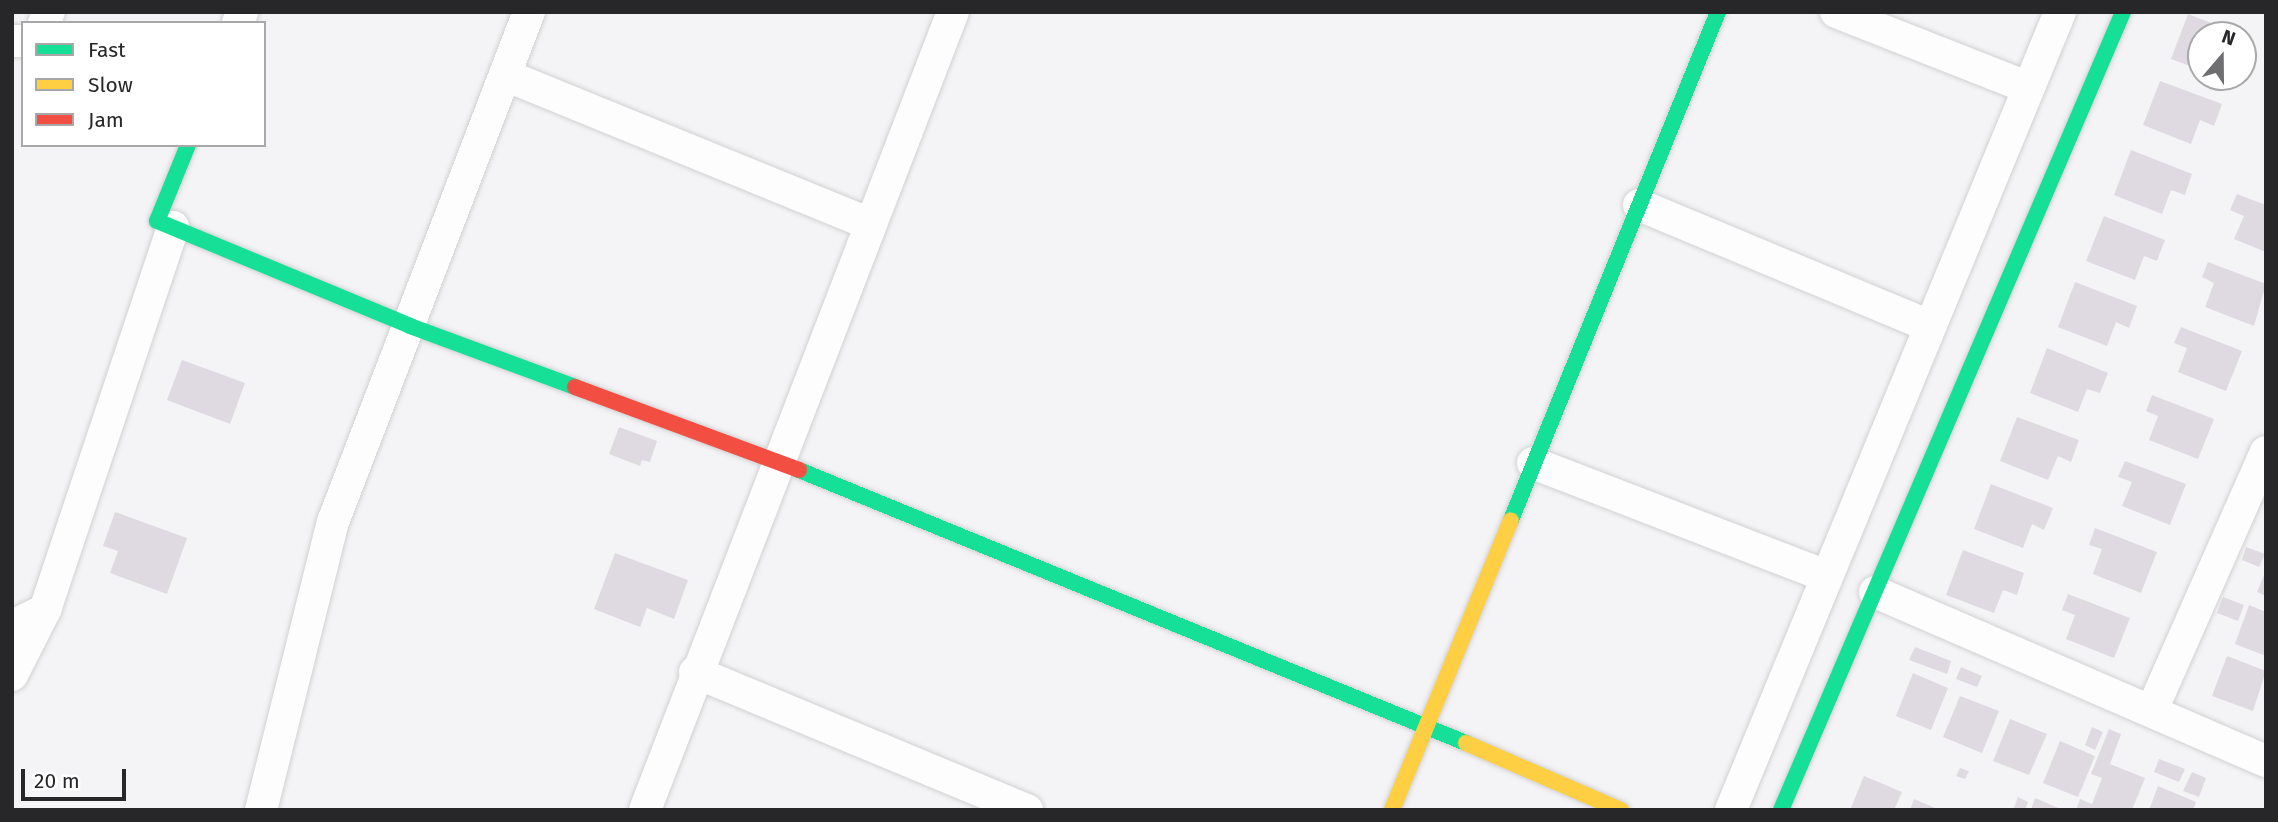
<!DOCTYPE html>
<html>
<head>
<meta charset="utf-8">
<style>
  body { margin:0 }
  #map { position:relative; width:2278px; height:822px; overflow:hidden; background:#f4f3f5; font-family:"Fira Sans",sans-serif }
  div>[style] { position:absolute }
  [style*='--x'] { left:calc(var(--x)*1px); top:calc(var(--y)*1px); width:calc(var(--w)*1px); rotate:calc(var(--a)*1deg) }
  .building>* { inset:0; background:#dfdae2 }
  .roads { filter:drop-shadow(0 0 2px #d1d1d3) drop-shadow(0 0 2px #d1d1d3) }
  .street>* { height:32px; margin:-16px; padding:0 16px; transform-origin:16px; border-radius:16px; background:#fdfdfe }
  .fast>* { height:16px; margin:-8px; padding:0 8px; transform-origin:8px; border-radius:8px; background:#16e098 }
  .slow>* { height:16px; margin:-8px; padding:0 8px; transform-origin:8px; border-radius:8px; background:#ffcf43 }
  .jam>* { height:16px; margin:-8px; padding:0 8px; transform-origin:8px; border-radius:8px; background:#f24e42 }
  span { translate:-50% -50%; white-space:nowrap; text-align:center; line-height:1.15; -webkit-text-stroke:5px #fff; paint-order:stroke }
  .frame { position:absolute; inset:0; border:14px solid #272628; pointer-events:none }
  .legend { position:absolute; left:21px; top:21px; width:245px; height:126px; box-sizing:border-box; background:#fff; border:2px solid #a9a8a9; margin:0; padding:9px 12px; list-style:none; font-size:21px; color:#272628 }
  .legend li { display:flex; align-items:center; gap:14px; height:35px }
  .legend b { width:35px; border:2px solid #a9a8a9 }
  .north { position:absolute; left:2187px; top:21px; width:70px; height:70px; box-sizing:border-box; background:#fff; border:2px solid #a9a8a9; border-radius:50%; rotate:20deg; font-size:19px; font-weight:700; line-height:28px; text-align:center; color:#272628 }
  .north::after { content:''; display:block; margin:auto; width:24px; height:32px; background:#6f6e70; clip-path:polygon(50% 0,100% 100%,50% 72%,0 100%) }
  .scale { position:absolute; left:21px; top:769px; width:105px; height:32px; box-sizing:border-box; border:4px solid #272628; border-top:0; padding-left:9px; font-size:21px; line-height:24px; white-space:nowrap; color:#272628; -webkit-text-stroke:5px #fff; paint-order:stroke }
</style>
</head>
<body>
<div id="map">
  <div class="building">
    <i style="clip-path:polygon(2188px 14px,2242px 35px,2201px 35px,2201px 70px,2171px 59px)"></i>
    <i style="clip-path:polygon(2160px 81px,2222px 104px,2214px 126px,2200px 120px,2191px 144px,2143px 125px)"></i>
    <i style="clip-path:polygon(2131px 150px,2192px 174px,2185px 195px,2171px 190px,2162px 214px,2114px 195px)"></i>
    <i style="clip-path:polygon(2237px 194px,2266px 205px,2266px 252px,2234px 239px,2244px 216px,2230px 210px)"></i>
    <i style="clip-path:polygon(2104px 216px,2165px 240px,2157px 261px,2144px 256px,2135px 280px,2086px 261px)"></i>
    <i style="clip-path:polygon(2208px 262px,2266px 284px,2254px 326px,2205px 307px,2214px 283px,2202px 277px)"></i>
    <i style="clip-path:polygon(2075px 282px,2137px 306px,2129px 328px,2116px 322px,2107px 346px,2058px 327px)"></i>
    <i style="clip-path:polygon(2181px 327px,2242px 351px,2226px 391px,2178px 372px,2187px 348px,2174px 343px)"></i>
    <i style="clip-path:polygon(2047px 348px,2108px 373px,2100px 393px,2087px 389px,2078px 412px,2030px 393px)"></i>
    <i style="clip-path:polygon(182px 360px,245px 383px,230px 424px,167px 400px)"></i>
    <i style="clip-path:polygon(2152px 395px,2214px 419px,2198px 459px,2149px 440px,2158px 416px,2146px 411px)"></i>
    <i style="clip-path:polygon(2017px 417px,2079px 440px,2071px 462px,2058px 456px,2048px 480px,2000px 461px)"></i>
    <i style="clip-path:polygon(619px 427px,657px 441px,650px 462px,642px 460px,640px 466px,609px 454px)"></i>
    <i style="clip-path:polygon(2125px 461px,2186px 484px,2170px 525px,2122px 506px,2132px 482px,2118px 477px)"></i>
    <i style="clip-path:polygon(1991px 484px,2053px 508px,2044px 530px,2032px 524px,2023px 548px,1974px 529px)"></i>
    <i style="clip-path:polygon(115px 512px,187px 538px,167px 594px,110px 573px,118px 551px,103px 546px)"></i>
    <i style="clip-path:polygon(2095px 528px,2157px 552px,2141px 593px,2093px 574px,2102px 549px,2089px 545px)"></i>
    <i style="clip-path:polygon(2246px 547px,2265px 554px,2259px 567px,2242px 560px)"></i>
    <i style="clip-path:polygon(1963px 550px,2024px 573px,2017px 595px,2003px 590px,1994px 613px,1946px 595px)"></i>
    <i style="clip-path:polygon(615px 553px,688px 580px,674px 619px,647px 608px,640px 627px,594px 609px)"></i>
    <i style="clip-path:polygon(2266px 570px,2266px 596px,2257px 592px)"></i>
    <i style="clip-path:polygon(2068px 594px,2130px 618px,2114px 658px,2066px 639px,2075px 615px,2062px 610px)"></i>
    <i style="clip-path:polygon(2223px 597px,2244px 605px,2238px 621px,2217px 613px)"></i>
    <i style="clip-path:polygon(2249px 605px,2266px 612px,2266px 656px,2235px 644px)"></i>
    <i style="clip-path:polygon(1915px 647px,1951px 661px,1947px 674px,1909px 660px)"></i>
    <i style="clip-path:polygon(2227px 656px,2266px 671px,2253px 711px,2212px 696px)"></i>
    <i style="clip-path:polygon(1961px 667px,1982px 676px,1977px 687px,1956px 679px)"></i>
    <i style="clip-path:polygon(1913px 673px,1948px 688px,1931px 730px,1896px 716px)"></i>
    <i style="clip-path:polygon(1960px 696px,1999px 711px,1982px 753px,1943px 737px)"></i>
    <i style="clip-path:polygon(2010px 719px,2047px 734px,2029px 775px,1993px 761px)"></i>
    <i style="clip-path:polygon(2092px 727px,2103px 732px,2095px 750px,2085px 745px)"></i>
    <i style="clip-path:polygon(2109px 729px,2121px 734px,2110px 764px,2145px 778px,2132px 810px,2076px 810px,2080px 799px,2092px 804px,2102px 778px,2091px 774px)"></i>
    <i style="clip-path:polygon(2060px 741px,2095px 756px,2078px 797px,2043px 783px)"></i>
    <i style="clip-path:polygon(2159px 759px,2185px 769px,2179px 782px,2154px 772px)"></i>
    <i style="clip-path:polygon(1960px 768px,1969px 771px,1965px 779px,1956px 776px)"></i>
    <i style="clip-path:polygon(2192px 772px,2206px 778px,2199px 797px,2183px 791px)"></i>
    <i style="clip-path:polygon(1864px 776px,1902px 792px,1894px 810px,1850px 810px)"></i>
    <i style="clip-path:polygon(2158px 786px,2196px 802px,2193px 810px,2149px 810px)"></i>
    <i style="clip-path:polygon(2018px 797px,2028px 802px,2025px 810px,2013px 810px)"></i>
    <i style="clip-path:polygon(2035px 798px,2063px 810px,2031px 810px)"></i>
    <i style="clip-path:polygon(1914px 799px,1940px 810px,1910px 810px)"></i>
  </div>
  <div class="roads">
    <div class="street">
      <i style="--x:1836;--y:12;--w:207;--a:21.5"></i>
      <i style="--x:44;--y:23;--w:12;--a:-66"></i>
      <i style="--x:238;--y:23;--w:12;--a:-70"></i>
      <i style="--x:12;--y:41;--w:11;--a:0"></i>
      <i style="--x:505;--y:75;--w:394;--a:22.2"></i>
      <i style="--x:1639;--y:205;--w:315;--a:22.6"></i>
      <i style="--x:1533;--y:463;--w:314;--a:21.1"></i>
      <i style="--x:1875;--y:592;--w:426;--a:23.4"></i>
      <i style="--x:12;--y:626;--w:37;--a:-26"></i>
      <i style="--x:45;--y:610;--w:404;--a:-71.5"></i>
      <i style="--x:695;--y:672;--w:360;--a:22.6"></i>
      <i style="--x:12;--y:675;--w:73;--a:-63.1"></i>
      <i style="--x:2152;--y:710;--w:282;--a:-66.2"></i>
      <i style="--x:261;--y:810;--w:297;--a:-76"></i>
      <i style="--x:333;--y:522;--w:546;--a:-68.98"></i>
      <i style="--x:645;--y:810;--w:855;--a:-68.9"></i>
      <i style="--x:1731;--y:810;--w:863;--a:-67.59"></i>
    </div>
    <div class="fast">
      <i style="--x:188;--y:145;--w:82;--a:112.2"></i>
      <i style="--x:157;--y:221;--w:274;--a:22.5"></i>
      <i style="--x:410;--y:326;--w:176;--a:20.3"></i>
      <i style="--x:799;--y:470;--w:721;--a:22.26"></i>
      <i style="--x:1511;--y:520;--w:549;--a:-67.83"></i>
      <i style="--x:1781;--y:810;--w:868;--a:-66.8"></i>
    </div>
    <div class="slow">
      <i style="--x:1466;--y:743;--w:169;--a:23.4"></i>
      <i style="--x:1392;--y:810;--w:313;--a:-67.7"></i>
    </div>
    <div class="jam">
      <i style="--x:575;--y:387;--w:239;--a:20.3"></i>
    </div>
  </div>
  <div class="frame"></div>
  <ul class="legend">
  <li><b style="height:9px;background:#16e098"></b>Fast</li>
  <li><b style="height:9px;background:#ffcf43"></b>Slow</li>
  <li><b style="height:9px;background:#f24e42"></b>Jam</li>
  </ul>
  <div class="north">N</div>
  <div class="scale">20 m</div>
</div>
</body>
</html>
